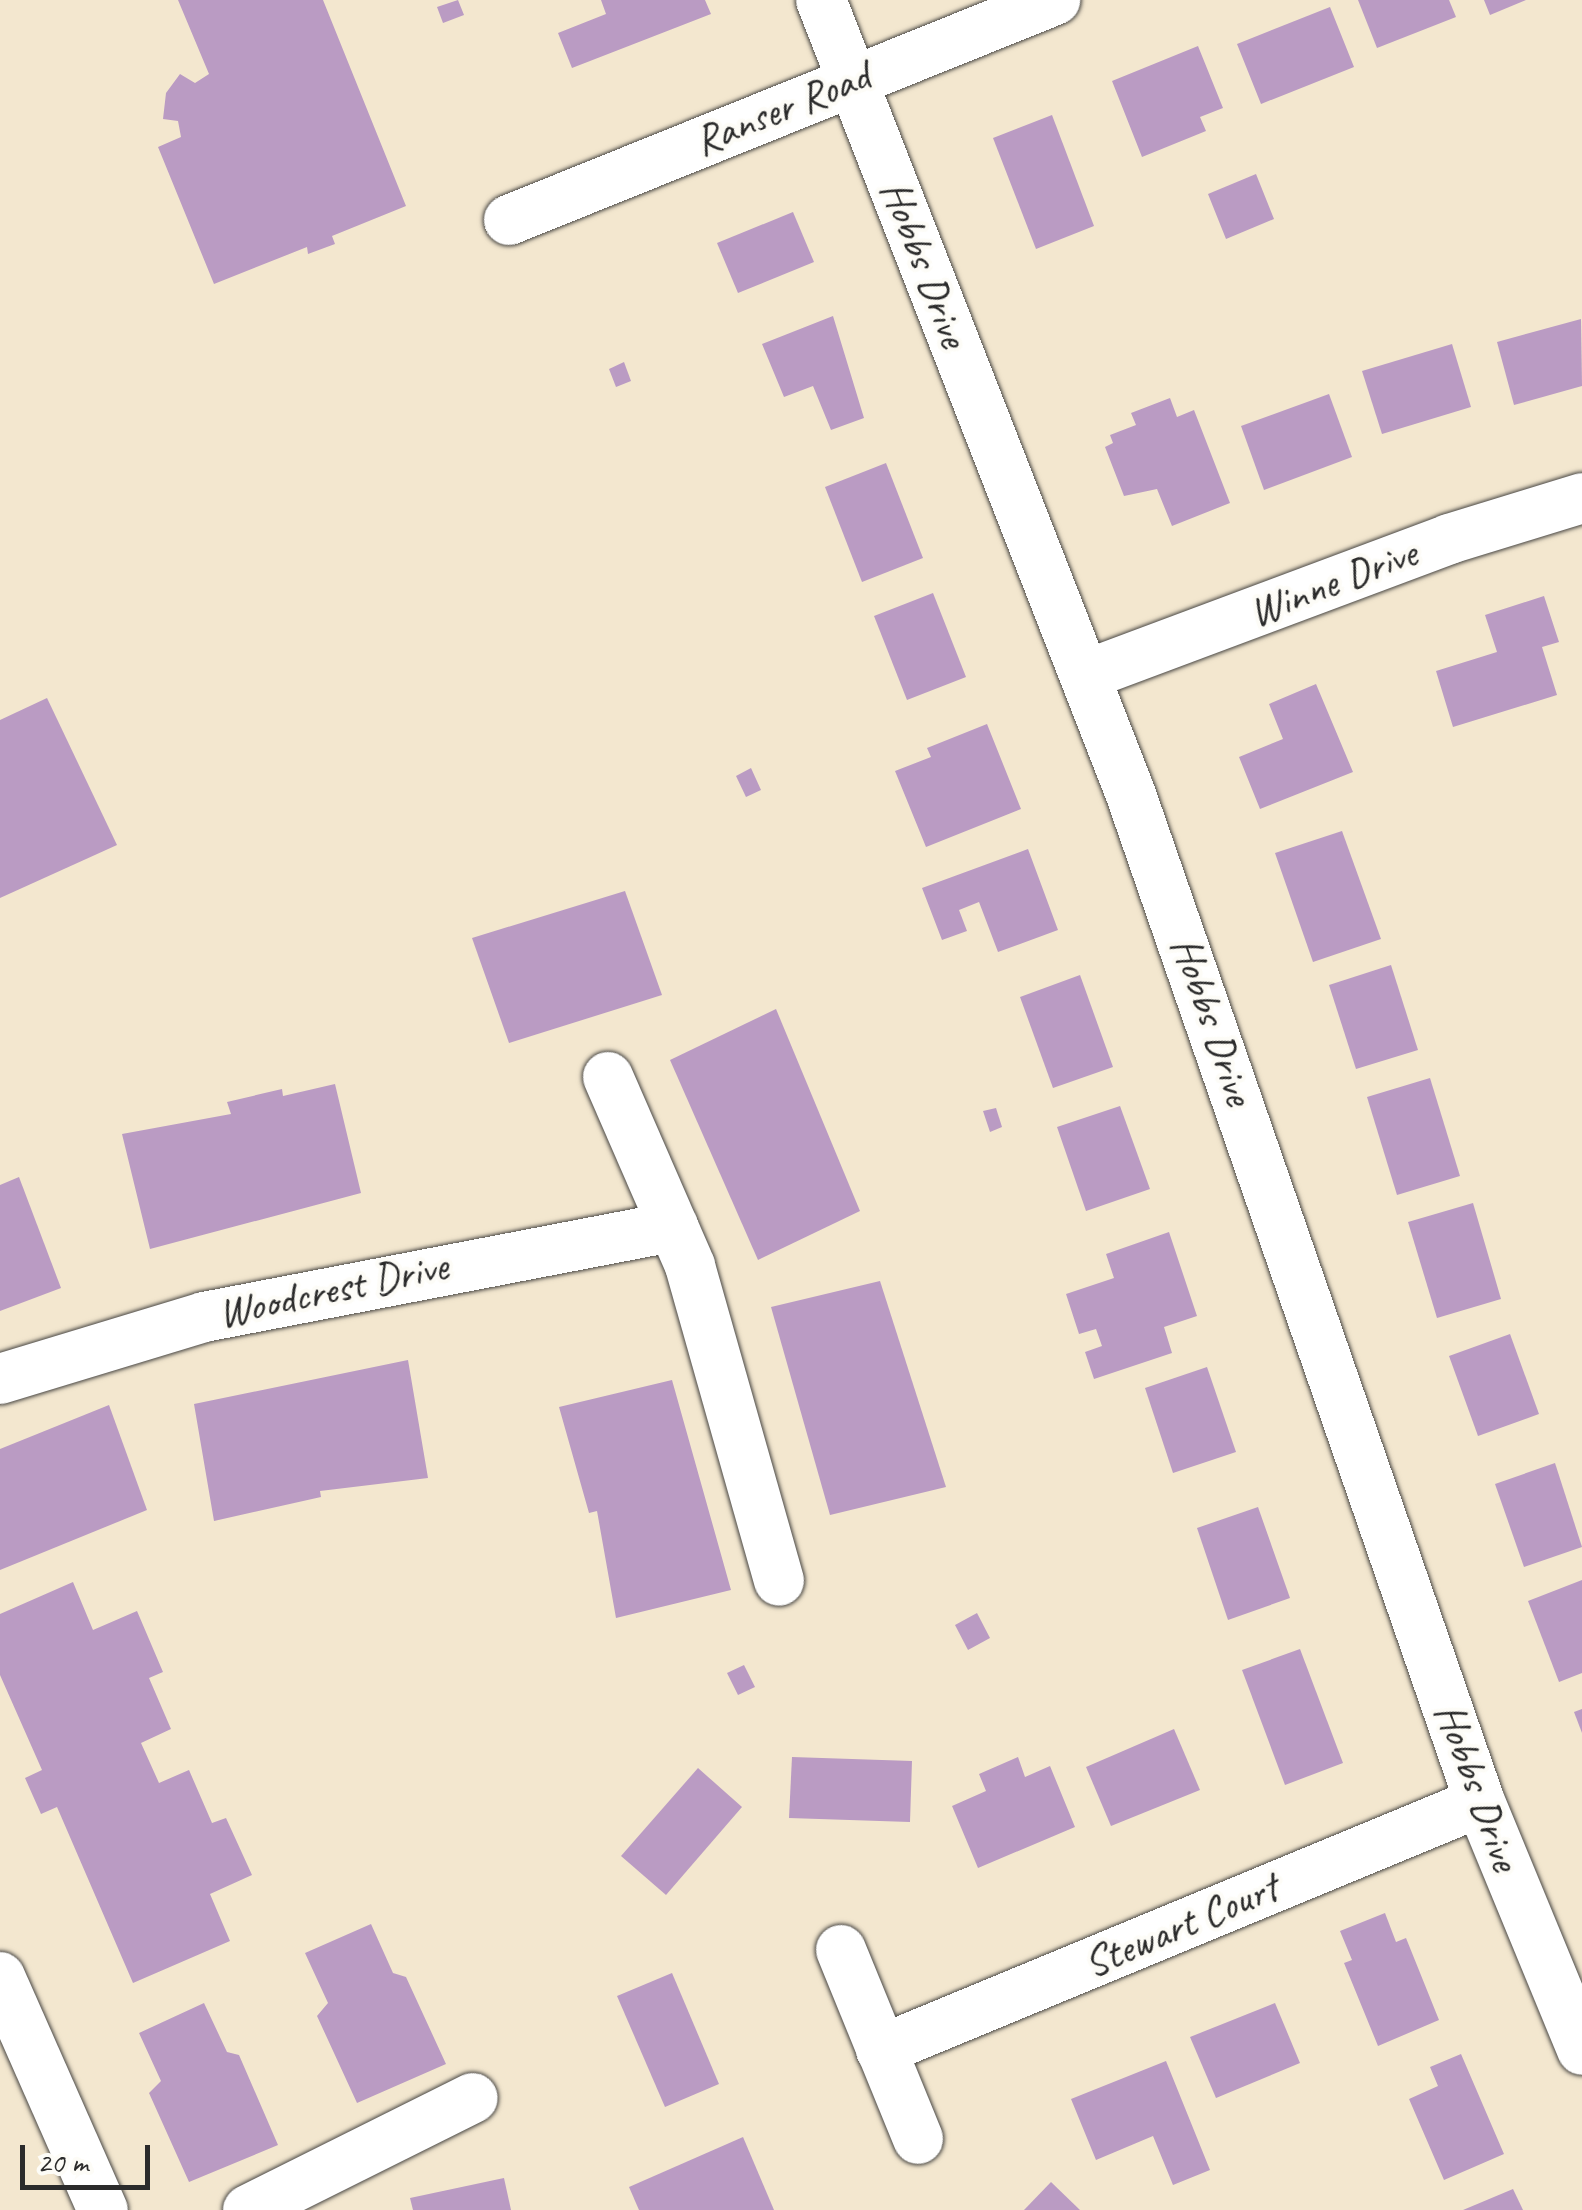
<!DOCTYPE html>
<html>
<head>
<meta charset="utf-8">
<style>
  body { margin:0 }
  #map { position:relative; width:1582px; height:2210px; overflow:hidden; background:#f3e7cf; font-family:Caveat,sans-serif }
  div>[style] { position:absolute }
  [style*='--x'] { left:calc(var(--x)*1px); top:calc(var(--y)*1px); width:calc(var(--w)*1px); rotate:calc(var(--a)*1deg) }
  .building>* { inset:0; background:#ba9bc3 }
  .roads { filter:drop-shadow(0 0 2px #494744) drop-shadow(0 0 2px #494744) }
  .minor>* { height:50px; margin:-25px; padding:0 25px; transform-origin:25px; border-radius:25px; background:#fff }
  span { translate:-50% -50%; white-space:nowrap; text-align:center; line-height:1.15; -webkit-text-stroke:8px #fdfcf7; paint-order:stroke }
  .street-label { font-size:42px; color:#2b2b2b }
  .scale { position:absolute; left:20px; top:2145px; width:130px; height:45px; box-sizing:border-box; border:5px solid #2b2b2b; border-top:0; padding-left:12px; font-size:30px; line-height:35px; white-space:nowrap; color:#2b2b2b; -webkit-text-stroke:8px #fdfcf7; paint-order:stroke }
</style>
</head>
<body>
<div id="map">
  <div class="building">
    <i style="clip-path:polygon(178px 0,323px 0,406px 206px,332px 236px,335px 244px,308px 254px,307px 247px,214px 284px,158px 147px,181px 137px,178px 121px,163px 119px,166px 93px,180px 74px,195px 83px,209px 74px)"></i>
    <i style="clip-path:polygon(458px 0,464px 15px,443px 23px,437px 7px)"></i>
    <i style="clip-path:polygon(601px 0,705px 0,711px 14px,572px 68px,558px 33px,606px 14px)"></i>
    <i style="clip-path:polygon(1358px 0,1449px 0,1456px 17px,1377px 48px)"></i>
    <i style="clip-path:polygon(1484px 0,1526px 0,1490px 15px)"></i>
    <i style="clip-path:polygon(1330px 7px,1354px 67px,1261px 104px,1237px 44px)"></i>
    <i style="clip-path:polygon(1198px 46px,1223px 108px,1200px 117px,1206px 131px,1142px 157px,1112px 81px)"></i>
    <i style="clip-path:polygon(1052px 115px,1094px 226px,1036px 249px,993px 138px)"></i>
    <i style="clip-path:polygon(1256px 174px,1274px 219px,1226px 239px,1208px 194px)"></i>
    <i style="clip-path:polygon(793px 212px,814px 262px,738px 293px,717px 243px)"></i>
    <i style="clip-path:polygon(833px 316px,864px 418px,831px 430px,813px 386px,784px 397px,762px 344px)"></i>
    <i style="clip-path:polygon(1581px 319px,1582px 386px,1514px 405px,1497px 342px)"></i>
    <i style="clip-path:polygon(1452px 344px,1471px 407px,1382px 434px,1362px 371px)"></i>
    <i style="clip-path:polygon(624px 362px,631px 381px,616px 387px,609px 369px)"></i>
    <i style="clip-path:polygon(1329px 394px,1352px 457px,1264px 490px,1241px 426px)"></i>
    <i style="clip-path:polygon(1170px 398px,1177px 417px,1194px 410px,1230px 503px,1172px 526px,1157px 489px,1124px 496px,1105px 447px,1113px 443px,1110px 435px,1136px 425px,1131px 413px)"></i>
    <i style="clip-path:polygon(886px 463px,923px 558px,862px 582px,825px 487px)"></i>
    <i style="clip-path:polygon(933px 593px,966px 677px,907px 700px,874px 616px)"></i>
    <i style="clip-path:polygon(1544px 596px,1559px 642px,1542px 647px,1557px 695px,1453px 727px,1436px 671px,1497px 652px,1485px 615px)"></i>
    <i style="clip-path:polygon(1316px 684px,1353px 772px,1260px 809px,1239px 757px,1283px 739px,1269px 704px)"></i>
    <i style="clip-path:polygon(47px 698px,117px 845px,0 898px,0 720px)"></i>
    <i style="clip-path:polygon(987px 724px,1021px 809px,926px 847px,895px 771px,931px 757px,927px 748px)"></i>
    <i style="clip-path:polygon(751px 768px,761px 790px,746px 797px,736px 776px)"></i>
    <i style="clip-path:polygon(1342px 831px,1381px 939px,1313px 962px,1275px 853px)"></i>
    <i style="clip-path:polygon(1028px 849px,1058px 930px,998px 952px,979px 902px,959px 910px,967px 931px,942px 940px,922px 888px)"></i>
    <i style="clip-path:polygon(625px 891px,662px 995px,509px 1043px,472px 938px)"></i>
    <i style="clip-path:polygon(1391px 965px,1418px 1050px,1356px 1069px,1329px 985px)"></i>
    <i style="clip-path:polygon(1080px 975px,1113px 1067px,1053px 1088px,1020px 997px)"></i>
    <i style="clip-path:polygon(776px 1009px,860px 1211px,758px 1260px,670px 1060px)"></i>
    <i style="clip-path:polygon(1430px 1078px,1460px 1176px,1397px 1195px,1367px 1097px)"></i>
    <i style="clip-path:polygon(335px 1084px,361px 1193px,150px 1249px,122px 1134px,231px 1114px,227px 1102px,282px 1089px,283px 1096px)"></i>
    <i style="clip-path:polygon(1120px 1106px,1150px 1189px,1086px 1211px,1057px 1127px)"></i>
    <i style="clip-path:polygon(996px 1108px,1002px 1127px,990px 1132px,983px 1111px)"></i>
    <i style="clip-path:polygon(19px 1177px,61px 1288px,0 1311px,0 1185px)"></i>
    <i style="clip-path:polygon(1473px 1203px,1501px 1299px,1437px 1318px,1408px 1222px)"></i>
    <i style="clip-path:polygon(1169px 1232px,1197px 1316px,1164px 1327px,1172px 1353px,1094px 1379px,1085px 1352px,1102px 1346px,1096px 1329px,1079px 1334px,1066px 1294px,1114px 1278px,1106px 1254px)"></i>
    <i style="clip-path:polygon(880px 1281px,946px 1487px,830px 1515px,771px 1307px)"></i>
    <i style="clip-path:polygon(1510px 1334px,1539px 1414px,1478px 1436px,1449px 1356px)"></i>
    <i style="clip-path:polygon(408px 1360px,428px 1478px,320px 1491px,321px 1497px,214px 1521px,194px 1404px)"></i>
    <i style="clip-path:polygon(1207px 1367px,1236px 1452px,1173px 1473px,1145px 1388px)"></i>
    <i style="clip-path:polygon(672px 1380px,731px 1590px,616px 1618px,597px 1511px,589px 1513px,559px 1407px)"></i>
    <i style="clip-path:polygon(109px 1405px,147px 1510px,0 1570px,0 1449px)"></i>
    <i style="clip-path:polygon(1555px 1463px,1582px 1547px,1524px 1567px,1495px 1484px)"></i>
    <i style="clip-path:polygon(1258px 1507px,1290px 1598px,1228px 1620px,1197px 1528px)"></i>
    <i style="clip-path:polygon(1582px 1580px,1582px 1673px,1559px 1682px,1528px 1601px)"></i>
    <i style="clip-path:polygon(73px 1582px,93px 1630px,137px 1611px,163px 1672px,149px 1678px,171px 1729px,141px 1743px,159px 1783px,189px 1770px,212px 1823px,226px 1818px,252px 1875px,210px 1894px,230px 1941px,133px 1983px,57px 1807px,41px 1814px,25px 1778px,42px 1770px,0 1675px,0 1614px)"></i>
    <i style="clip-path:polygon(977px 1613px,990px 1638px,968px 1650px,955px 1625px)"></i>
    <i style="clip-path:polygon(1300px 1649px,1343px 1763px,1285px 1785px,1242px 1670px)"></i>
    <i style="clip-path:polygon(744px 1665px,755px 1687px,738px 1695px,727px 1673px)"></i>
    <i style="clip-path:polygon(1582px 1709px,1582px 1733px,1574px 1712px)"></i>
    <i style="clip-path:polygon(1174px 1729px,1200px 1790px,1111px 1826px,1086px 1767px)"></i>
    <i style="clip-path:polygon(792px 1757px,912px 1761px,910px 1822px,789px 1818px)"></i>
    <i style="clip-path:polygon(1018px 1757px,1025px 1777px,1050px 1766px,1075px 1827px,978px 1868px,952px 1806px,986px 1791px,979px 1774px)"></i>
    <i style="clip-path:polygon(698px 1768px,742px 1807px,666px 1895px,621px 1856px)"></i>
    <i style="clip-path:polygon(1385px 1913px,1396px 1942px,1406px 1938px,1439px 2020px,1378px 2046px,1344px 1963px,1352px 1960px,1340px 1931px)"></i>
    <i style="clip-path:polygon(371px 1924px,393px 1973px,406px 1977px,446px 2064px,357px 2103px,317px 2016px,328px 2003px,305px 1953px)"></i>
    <i style="clip-path:polygon(672px 1973px,719px 2084px,665px 2107px,617px 1996px)"></i>
    <i style="clip-path:polygon(204px 2003px,227px 2052px,239px 2055px,278px 2145px,189px 2182px,149px 2093px,161px 2081px,139px 2033px)"></i>
    <i style="clip-path:polygon(1275px 2003px,1300px 2063px,1216px 2098px,1190px 2037px)"></i>
    <i style="clip-path:polygon(1461px 2054px,1504px 2154px,1444px 2180px,1409px 2099px,1438px 2086px,1430px 2067px)"></i>
    <i style="clip-path:polygon(1166px 2061px,1210px 2170px,1173px 2185px,1153px 2136px,1096px 2160px,1071px 2099px)"></i>
    <i style="clip-path:polygon(743px 2137px,774px 2210px,639px 2210px,629px 2187px)"></i>
    <i style="clip-path:polygon(504px 2178px,511px 2210px,413px 2210px,410px 2198px)"></i>
    <i style="clip-path:polygon(1051px 2182px,1080px 2210px,1024px 2210px)"></i>
    <i style="clip-path:polygon(1513px 2189px,1523px 2210px,1463px 2210px)"></i>
  </div>
  <div class="roads">
    <div class="minor">
      <i style="--x:821;--y:0;--w:850;--a:68.69"></i>
      <i style="--x:1130;--y:792;--w:1069;--a:70.89"></i>
      <i style="--x:1480;--y:1802;--w:268;--a:67.6"></i>
      <i style="--x:509;--y:220;--w:589;--a:-21.95"></i>
      <i style="--x:1086;--y:675;--w:388;--a:-20.5"></i>
      <i style="--x:1449;--y:539;--w:139;--a:-17.1"></i>
      <i style="--x:608;--y:1077;--w:206;--a:66.5"></i>
      <i style="--x:690;--y:1266;--w:327;--a:74.2"></i>
      <i style="--x:0;--y:1379;--w:213;--a:-16.9"></i>
      <i style="--x:204;--y:1317;--w:478;--a:-10.9"></i>
      <i style="--x:841;--y:1950;--w:204;--a:67.8"></i>
      <i style="--x:0;--y:1977;--w:255;--a:66.2"></i>
      <i style="--x:881;--y:2050;--w:648;--a:-22.49"></i>
      <i style="--x:248;--y:2210;--w:251;--a:-26.5"></i>
    </div>
  </div>
  <div class="street-label">
    <span style="left:782px;top:109px;rotate:-22deg">Ranser Road</span>
    <span style="left:924px;top:264px;rotate:69deg">Hobbs Drive</span>
    <span style="left:1333px;top:583px;rotate:-21deg">Winne Drive</span>
    <span style="left:1212px;top:1021px;rotate:71deg">Hobbs Drive</span>
    <span style="left:333px;top:1290px;rotate:-12deg">Woodcrest Drive</span>
    <span style="left:1477px;top:1787px;rotate:70deg">Hobbs Drive</span>
    <span style="left:1181px;top:1926px;rotate:-23deg">Stewart Court</span>
  </div>
  <div class="scale">20 m</div>
</div>
</body>
</html>
